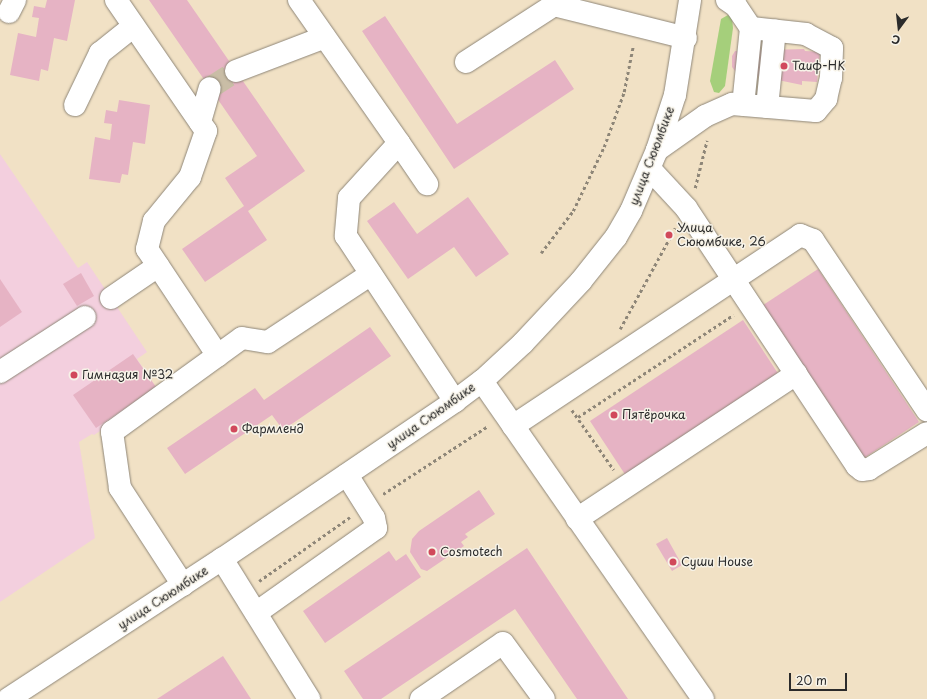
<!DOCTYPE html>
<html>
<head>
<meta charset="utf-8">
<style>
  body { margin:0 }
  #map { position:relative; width:927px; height:699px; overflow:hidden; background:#f1e1c5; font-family:"Playpen Sans",sans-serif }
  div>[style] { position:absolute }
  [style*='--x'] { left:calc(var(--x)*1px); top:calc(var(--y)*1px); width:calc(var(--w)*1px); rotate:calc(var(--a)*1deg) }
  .built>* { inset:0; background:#f3cfde }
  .green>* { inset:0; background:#a5cf7b }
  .building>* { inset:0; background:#e6b3c4 }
  .minor-tunnel>* { height:22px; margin-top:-11px; transform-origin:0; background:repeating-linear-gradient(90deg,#c9bda6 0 22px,transparent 0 33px) }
  .path>* { height:2.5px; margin-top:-1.25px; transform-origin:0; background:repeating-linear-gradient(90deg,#8e8678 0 3px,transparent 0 6px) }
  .roads { filter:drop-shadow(0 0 1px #8e8678) drop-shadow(0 0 1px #8e8678) }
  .minor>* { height:22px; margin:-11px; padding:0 11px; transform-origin:11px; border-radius:11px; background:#fff }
  .dots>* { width:11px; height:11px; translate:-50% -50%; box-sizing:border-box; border:2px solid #f7f3e8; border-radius:50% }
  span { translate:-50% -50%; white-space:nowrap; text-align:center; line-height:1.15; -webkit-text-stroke:3px #f7f3e8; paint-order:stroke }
  .poi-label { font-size:12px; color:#2b2b2b }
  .left { translate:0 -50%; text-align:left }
  .street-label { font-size:12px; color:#2b2b2b }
  .north { position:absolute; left:879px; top:8px; width:40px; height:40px; -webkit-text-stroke:3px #f7f3e8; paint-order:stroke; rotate:195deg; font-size:11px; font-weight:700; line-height:16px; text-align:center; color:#2b2b2b }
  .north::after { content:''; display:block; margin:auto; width:14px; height:18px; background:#2b2b2b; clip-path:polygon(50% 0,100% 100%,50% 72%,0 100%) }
  .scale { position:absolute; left:789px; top:673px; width:58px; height:18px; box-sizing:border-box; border:2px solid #2b2b2b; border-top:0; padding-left:5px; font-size:12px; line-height:14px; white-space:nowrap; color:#2b2b2b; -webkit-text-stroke:3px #f7f3e8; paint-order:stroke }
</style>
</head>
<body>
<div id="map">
  <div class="built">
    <i style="clip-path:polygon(0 154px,78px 268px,87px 262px,147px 352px,137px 359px,159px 392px,94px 435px,92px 434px,79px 442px,95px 538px,0 602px)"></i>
  </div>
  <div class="green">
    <i style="clip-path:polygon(728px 15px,732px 18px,733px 28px,725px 86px,719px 93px,714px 92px,710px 81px,721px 19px)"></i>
  </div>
  <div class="building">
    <i style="clip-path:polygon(47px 0,75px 0,67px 41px,54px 38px,48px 71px,41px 69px,39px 81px,10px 75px,18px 33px,36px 37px,39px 18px,32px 17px,34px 6px,45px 8px)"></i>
    <i style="clip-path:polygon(149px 0,187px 0,305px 171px,248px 211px,267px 240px,205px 282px,182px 249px,244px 206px,225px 178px,257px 156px)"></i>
    <i style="clip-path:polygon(385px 16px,457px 124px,555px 60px,574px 89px,454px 169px,362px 31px)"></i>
    <i style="clip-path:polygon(804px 49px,805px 51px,820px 52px,817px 82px,802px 81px,802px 85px,735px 71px,732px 67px,732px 56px,735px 51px)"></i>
    <i style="clip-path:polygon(119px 100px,150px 105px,145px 144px,133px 142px,128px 175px,122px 174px,120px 183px,89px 179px,95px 137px,110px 140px,112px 124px,104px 123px,106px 110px,117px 112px)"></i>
    <i style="clip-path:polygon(468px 197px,509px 254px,476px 277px,454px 247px,408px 279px,367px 221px,394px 202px,417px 234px)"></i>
    <i style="clip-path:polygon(818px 269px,919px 422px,861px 460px,760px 307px)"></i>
    <i style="clip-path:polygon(81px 273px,94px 296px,77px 306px,63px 284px)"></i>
    <i style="clip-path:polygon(0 279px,22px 312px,0 327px)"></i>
    <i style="clip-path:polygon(743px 320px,781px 378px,628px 479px,590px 421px)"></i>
    <i style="clip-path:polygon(370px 327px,391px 356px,283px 430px,272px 415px,185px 474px,167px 448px,255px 388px,264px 400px)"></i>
    <i style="clip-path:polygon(133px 354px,156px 387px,96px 428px,73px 395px)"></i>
    <i style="clip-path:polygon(479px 490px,495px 514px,465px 534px,468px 537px,461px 542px,464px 546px,427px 571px,421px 569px,410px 552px,412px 539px,419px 531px)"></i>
    <i style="clip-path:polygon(667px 538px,682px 565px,672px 571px,656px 544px)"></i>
    <i style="clip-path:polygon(527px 548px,628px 699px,577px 699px,515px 609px,381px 699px,363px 699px,344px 671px)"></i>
    <i style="clip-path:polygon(389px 551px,396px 561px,406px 554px,421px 577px,325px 643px,303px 611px)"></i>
    <i style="clip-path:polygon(223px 656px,251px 699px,157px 699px)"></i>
  </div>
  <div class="minor-tunnel">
    <i style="--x:210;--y:88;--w:31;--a:-33"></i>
  </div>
  <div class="path">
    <i style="--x:695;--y:188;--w:49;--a:-76"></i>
    <i style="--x:541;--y:253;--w:53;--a:-52.7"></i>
    <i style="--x:573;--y:211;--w:71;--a:-64.2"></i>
    <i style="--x:604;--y:147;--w:59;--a:-70"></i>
    <i style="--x:624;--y:92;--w:47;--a:-78.9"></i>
    <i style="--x:620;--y:329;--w:115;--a:-61.4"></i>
    <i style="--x:572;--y:410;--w:73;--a:55"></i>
    <i style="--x:578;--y:417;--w:186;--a:-33.3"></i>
    <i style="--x:383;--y:494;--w:125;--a:-32.9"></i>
    <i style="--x:259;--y:581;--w:111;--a:-35.1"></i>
  </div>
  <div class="roads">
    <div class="minor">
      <i style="--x:116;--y:0;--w:159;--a:55.5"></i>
      <i style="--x:206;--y:131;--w:49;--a:109.2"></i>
      <i style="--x:190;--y:177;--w:57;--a:129.3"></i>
      <i style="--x:154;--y:221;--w:29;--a:104"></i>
      <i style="--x:147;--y:249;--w:128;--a:56.4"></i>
      <i style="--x:299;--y:0;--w:174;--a:55"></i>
      <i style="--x:399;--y:143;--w:74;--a:132.3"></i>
      <i style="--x:349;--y:198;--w:38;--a:95"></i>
      <i style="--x:346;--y:236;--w:198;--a:56.6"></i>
      <i style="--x:727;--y:0;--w:11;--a:34"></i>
      <i style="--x:736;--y:6;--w:27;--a:56"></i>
      <i style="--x:751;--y:28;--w:77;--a:95.9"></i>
      <i style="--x:9;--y:12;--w:13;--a:-63"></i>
      <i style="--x:466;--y:62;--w:105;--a:-32.9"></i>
      <i style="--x:554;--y:5;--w:136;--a:14"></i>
      <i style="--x:236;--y:71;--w:95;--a:-20.9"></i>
      <i style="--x:75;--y:105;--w:58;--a:-64.3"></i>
      <i style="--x:100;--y:53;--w:43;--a:-38.5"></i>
      <i style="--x:767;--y:107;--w:77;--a:-84.1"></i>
      <i style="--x:200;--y:122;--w:35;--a:-74"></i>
      <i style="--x:399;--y:143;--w:50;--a:55.7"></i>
      <i style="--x:657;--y:150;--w:59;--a:-35.3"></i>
      <i style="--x:705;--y:116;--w:30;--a:-24"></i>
      <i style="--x:732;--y:104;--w:84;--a:4.8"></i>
      <i style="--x:816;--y:111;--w:16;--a:-50"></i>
      <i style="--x:826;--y:99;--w:22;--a:-77"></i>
      <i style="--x:831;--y:78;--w:30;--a:-88"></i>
      <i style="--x:832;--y:48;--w:30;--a:-152"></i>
      <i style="--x:806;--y:34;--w:55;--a:-173.8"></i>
      <i style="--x:111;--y:298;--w:57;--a:-34.2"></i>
      <i style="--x:0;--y:372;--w:101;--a:-32.9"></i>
      <i style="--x:796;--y:374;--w:110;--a:56.5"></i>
      <i style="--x:857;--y:466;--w:6;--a:39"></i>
      <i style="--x:862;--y:470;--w:7;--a:-8"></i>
      <i style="--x:869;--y:469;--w:68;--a:-31.8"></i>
      <i style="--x:482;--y:381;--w:387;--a:55.2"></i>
      <i style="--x:513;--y:426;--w:345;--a:-33.6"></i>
      <i style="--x:800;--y:235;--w:14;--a:21"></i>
      <i style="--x:813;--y:240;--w:205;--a:56.2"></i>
      <i style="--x:577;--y:519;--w:263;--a:-33.5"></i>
      <i style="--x:796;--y:374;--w:199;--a:-123.5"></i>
      <i style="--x:686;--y:208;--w:54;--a:-132.8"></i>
      <i style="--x:222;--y:559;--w:165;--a:58.1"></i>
      <i style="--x:183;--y:585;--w:116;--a:-123"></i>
      <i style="--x:120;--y:488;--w:57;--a:-98.1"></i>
      <i style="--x:112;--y:432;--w:160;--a:-35.9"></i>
      <i style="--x:242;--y:338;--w:26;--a:9"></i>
      <i style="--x:268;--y:342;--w:123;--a:-33.4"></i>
      <i style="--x:256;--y:613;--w:147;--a:-35.3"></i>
      <i style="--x:376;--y:528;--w:10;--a:-101"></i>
      <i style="--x:374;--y:518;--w:51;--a:-122.1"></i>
      <i style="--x:8;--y:699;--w:256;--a:-33.2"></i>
      <i style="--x:222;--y:559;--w:282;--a:-34.1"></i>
      <i style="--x:455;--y:401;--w:34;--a:-37"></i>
      <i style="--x:482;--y:381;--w:56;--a:-42.8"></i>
      <i style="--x:523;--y:343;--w:85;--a:-46.9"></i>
      <i style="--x:581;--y:281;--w:56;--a:-51.5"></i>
      <i style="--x:616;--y:237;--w:30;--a:-60"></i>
      <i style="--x:631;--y:211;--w:66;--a:-66.9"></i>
      <i style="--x:657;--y:150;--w:58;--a:-71.9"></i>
      <i style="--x:675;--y:95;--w:96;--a:-81"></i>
      <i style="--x:421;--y:699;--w:99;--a:-34.3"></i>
      <i style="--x:503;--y:643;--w:69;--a:53.8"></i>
    </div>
  </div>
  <div class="dots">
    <i style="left:784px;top:66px;background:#d1495b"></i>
    <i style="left:669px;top:235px;background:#d1495b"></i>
    <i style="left:74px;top:375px;background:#d1495b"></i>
    <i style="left:614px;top:415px;background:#d1495b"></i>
    <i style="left:234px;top:429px;background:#d1495b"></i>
    <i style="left:432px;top:552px;background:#d1495b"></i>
    <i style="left:673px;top:562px;background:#d1495b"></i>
  </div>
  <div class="poi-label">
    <span class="left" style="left:792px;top:66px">Таиф-НК</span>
    <span class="left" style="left:677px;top:235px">Улица<br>Сююмбике, 26</span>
    <span class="left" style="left:82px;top:375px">Гимназия №32</span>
    <span class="left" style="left:622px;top:415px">Пятёрочка</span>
    <span class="left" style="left:242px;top:429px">Фармленд</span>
    <span class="left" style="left:440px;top:552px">Cosmotech</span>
    <span class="left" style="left:681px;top:562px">Суши House</span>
  </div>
  <div class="street-label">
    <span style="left:652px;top:156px;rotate:-69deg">улица Сююмбике</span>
    <span style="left:431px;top:416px;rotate:-35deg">улица Сююмбике</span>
    <span style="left:163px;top:598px;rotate:-33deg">улица Сююмбике</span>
  </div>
  <div class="north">С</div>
  <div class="scale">20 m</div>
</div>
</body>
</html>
